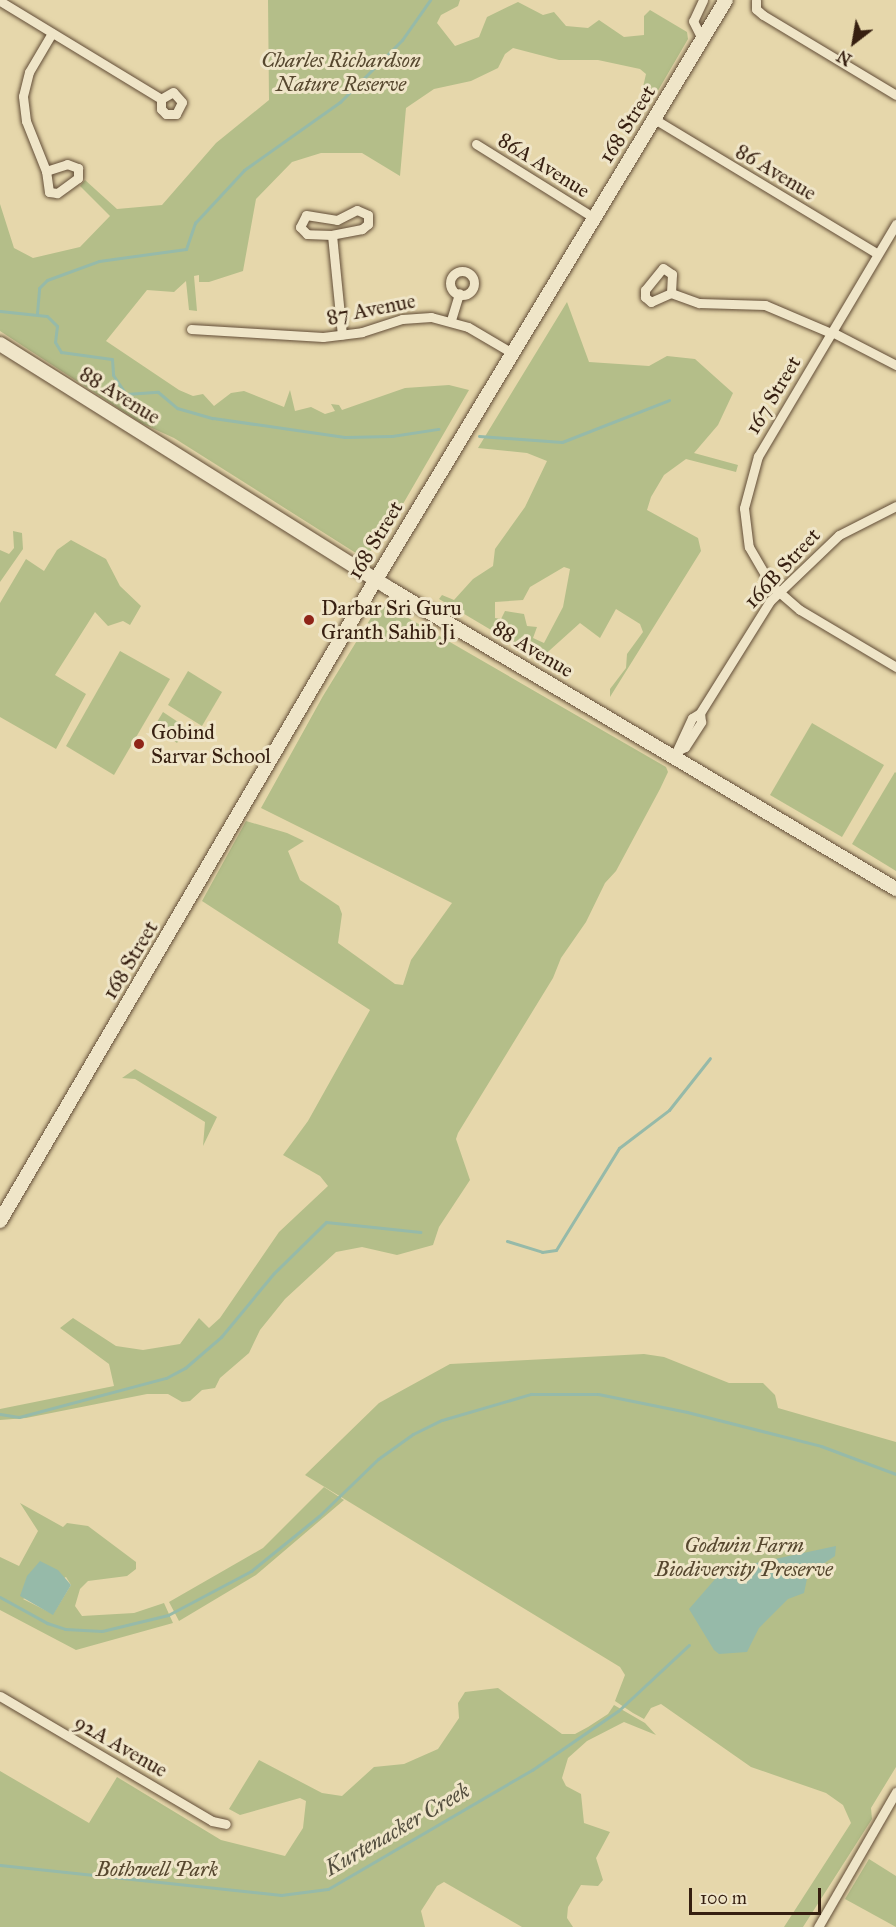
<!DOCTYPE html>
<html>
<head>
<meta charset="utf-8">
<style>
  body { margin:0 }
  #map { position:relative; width:896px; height:1927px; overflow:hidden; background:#e6d7ab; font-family:"IM FELL Great Primer",serif }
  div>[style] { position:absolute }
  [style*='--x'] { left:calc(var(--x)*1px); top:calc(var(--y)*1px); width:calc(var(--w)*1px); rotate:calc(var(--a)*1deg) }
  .green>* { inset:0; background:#b4be89 }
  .water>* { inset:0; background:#96baa9 }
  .stream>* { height:3px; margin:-1.5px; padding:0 1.5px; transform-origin:1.5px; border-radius:1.5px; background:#96baa9 }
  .roads { filter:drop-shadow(0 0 2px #624d37) drop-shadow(0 0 2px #624d37) }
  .minor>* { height:9px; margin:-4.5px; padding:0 4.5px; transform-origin:4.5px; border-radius:4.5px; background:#efe5c8 }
  .minor>.ring { margin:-4.5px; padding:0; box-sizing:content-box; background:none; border:9px solid #efe5c8; border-radius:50% }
  .secondary>* { height:14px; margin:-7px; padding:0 7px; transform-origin:7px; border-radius:7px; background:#efe5c8 }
  .dots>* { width:16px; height:16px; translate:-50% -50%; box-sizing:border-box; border:3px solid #efe5c8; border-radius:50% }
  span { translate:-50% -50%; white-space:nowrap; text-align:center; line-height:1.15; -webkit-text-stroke:6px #efe5c8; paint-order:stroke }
  .park-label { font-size:21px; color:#56472e; font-style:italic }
  .street-label { font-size:21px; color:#361f10 }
  .poi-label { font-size:21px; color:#361f10 }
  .left { translate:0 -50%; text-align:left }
  .water-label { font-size:22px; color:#534e3e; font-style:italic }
  .north { position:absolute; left:824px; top:12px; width:60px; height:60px; -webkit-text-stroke:4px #efe5c8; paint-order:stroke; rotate:211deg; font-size:16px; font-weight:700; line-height:24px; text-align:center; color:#361f10 }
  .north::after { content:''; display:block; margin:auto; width:21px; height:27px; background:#361f10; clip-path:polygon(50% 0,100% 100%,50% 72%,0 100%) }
  .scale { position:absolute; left:689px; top:1888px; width:132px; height:27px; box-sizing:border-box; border:3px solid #361f10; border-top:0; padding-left:8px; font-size:18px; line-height:21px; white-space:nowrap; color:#361f10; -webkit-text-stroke:4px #efe5c8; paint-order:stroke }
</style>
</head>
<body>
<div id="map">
  <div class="green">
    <i style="clip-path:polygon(268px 0,460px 0,458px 6px,441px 15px,437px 23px,455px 46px,479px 37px,487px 17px,518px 2px,543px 15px,554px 12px,566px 26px,588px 28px,599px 20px,624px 37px,644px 35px,644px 16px,650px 10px,687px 32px,688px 39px,649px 106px,640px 100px,646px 74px,640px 69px,598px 60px,559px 60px,513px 48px,505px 54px,498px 68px,471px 81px,434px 89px,406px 108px,400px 176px,362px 153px,321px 153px,292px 162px,256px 199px,243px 271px,209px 282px,199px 282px,199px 275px,194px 276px,197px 311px,189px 310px,186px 281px,174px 292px,147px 290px,106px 341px,179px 390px,193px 396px,203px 394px,214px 406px,231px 393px,244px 391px,284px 407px,290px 390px,295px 411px,311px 407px,325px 414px,335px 411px,331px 404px,339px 405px,342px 410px,405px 388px,449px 385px,469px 390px,385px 535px,367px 555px,359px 555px,174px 438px,141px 423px,0 331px,0 204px,14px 248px,33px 258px,80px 247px,110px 216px,80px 186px,85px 180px,117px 209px,162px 205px,216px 143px,269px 100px)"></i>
    <i style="clip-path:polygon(evenodd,567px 302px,589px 362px,649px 366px,667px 356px,695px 359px,733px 393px,718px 425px,694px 453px,738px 465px,736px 472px,686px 459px,664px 475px,651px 497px,647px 510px,698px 538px,701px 551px,610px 697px,610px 689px,626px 668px,627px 654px,643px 632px,640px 624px,616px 609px,600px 638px,580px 623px,540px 659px,439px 599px,442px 595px,454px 600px,473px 579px,493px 566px,495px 549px,525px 507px,547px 461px,527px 453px,478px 448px,567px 302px,564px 567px,570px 569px,563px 607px,544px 643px,533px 638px,537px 627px,527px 626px,524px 614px,505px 611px,501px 619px,495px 618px,495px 602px,523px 600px,530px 587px,564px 567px)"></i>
    <i style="clip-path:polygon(13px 531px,22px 533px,23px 549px,0 582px,0 550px,9px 554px,14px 548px)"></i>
    <i style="clip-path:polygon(71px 540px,106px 559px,120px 586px,141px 606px,130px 625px,123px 621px,108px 626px,95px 612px,55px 675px,86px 694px,56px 749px,0 717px,0 603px,26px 559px,44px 571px,57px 550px)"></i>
    <i style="clip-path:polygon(384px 604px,666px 767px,668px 772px,660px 789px,616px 871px,605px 883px,586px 922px,561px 958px,553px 978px,458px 1133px,456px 1139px,470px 1180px,439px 1227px,433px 1245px,397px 1255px,362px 1247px,336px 1252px,285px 1299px,260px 1330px,249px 1353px,220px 1378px,215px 1388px,202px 1390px,190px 1401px,182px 1402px,168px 1394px,147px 1394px,26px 1418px,0 1420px,0 1409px,114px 1386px,109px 1364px,60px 1328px,73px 1318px,116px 1346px,143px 1350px,180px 1344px,199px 1318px,209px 1328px,220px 1318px,279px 1232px,328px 1186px,320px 1176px,283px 1155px,308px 1121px,370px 1010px,202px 901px,246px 821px,287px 833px,304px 841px,288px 851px,300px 880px,339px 906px,342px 914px,338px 943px,395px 984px,403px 985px,411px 960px,452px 903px,261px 808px,323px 696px,377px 608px)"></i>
    <i style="clip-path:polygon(120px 651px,170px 679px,114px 775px,66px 746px)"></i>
    <i style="clip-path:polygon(188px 671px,222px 692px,202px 726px,168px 705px)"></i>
    <i style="clip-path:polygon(163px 712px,187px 728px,177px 743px,154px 727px)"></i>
    <i style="clip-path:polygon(812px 723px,884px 765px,842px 837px,770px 795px)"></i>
    <i style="clip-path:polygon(895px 772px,896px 773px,896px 871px,852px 844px)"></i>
    <i style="clip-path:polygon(135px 1069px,217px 1117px,203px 1146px,205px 1122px,135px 1079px,122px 1078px)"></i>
    <i style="clip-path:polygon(644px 1354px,664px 1357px,729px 1383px,763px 1383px,775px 1395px,778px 1408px,896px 1442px,896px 1767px,871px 1808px,872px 1819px,803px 1927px,784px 1927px,851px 1823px,843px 1805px,826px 1793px,751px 1767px,661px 1704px,651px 1708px,644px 1719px,633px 1713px,615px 1701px,625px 1675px,620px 1667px,305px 1475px,379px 1403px,450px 1364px)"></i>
    <i style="clip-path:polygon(324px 1487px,344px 1500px,256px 1575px,179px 1621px,169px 1602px,263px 1548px)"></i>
    <i style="clip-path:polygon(evenodd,20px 1503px,63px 1527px,67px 1523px,88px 1526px,136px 1562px,136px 1569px,127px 1576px,88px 1581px,80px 1589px,75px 1606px,82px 1616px,134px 1613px,164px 1603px,173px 1623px,76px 1650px,0 1610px,0 1557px,19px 1566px,38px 1531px,20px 1503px,66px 1577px,71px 1585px,53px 1614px,23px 1599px,66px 1577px)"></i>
    <i style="clip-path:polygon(498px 1688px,562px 1734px,575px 1734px,588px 1727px,608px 1714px,614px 1705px,645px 1723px,656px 1735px,624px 1722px,587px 1741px,568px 1758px,562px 1778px,566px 1786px,581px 1794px,584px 1823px,610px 1832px,596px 1858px,603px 1880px,598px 1886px,581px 1885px,568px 1907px,567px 1918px,573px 1927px,522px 1927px,444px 1882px,437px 1886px,421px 1911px,425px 1927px,0 1927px,0 1771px,89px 1823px,117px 1777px,221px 1840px,285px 1856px,303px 1828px,306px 1801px,300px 1798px,240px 1815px,229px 1809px,259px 1760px,322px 1793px,342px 1796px,374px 1767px,404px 1764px,438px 1749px,459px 1718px,458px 1703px,465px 1692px)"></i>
    <i style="clip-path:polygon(869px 1859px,896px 1876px,896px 1927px,845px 1899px)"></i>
  </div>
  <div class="water">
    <i style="clip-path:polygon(836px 1546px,835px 1556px,808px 1574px,804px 1593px,788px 1599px,759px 1628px,747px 1652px,719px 1654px,714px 1650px,689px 1609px,723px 1570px)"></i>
    <i style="clip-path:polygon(40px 1561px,58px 1570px,71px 1585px,53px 1615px,20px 1596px,27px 1576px)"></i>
  </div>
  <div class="stream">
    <i style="--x:0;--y:311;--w:47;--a:6.1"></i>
    <i style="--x:47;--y:316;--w:14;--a:45"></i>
    <i style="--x:57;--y:326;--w:16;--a:97"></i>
    <i style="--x:55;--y:342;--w:12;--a:59"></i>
    <i style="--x:61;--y:352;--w:51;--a:7.8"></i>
    <i style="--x:112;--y:359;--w:16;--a:86"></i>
    <i style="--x:113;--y:375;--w:23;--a:56"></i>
    <i style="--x:126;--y:394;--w:32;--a:-4"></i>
    <i style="--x:158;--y:392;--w:25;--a:40"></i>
    <i style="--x:177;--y:408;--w:37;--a:16"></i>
    <i style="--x:213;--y:418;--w:133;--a:8.2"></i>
    <i style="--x:345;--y:437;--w:47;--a:-1.2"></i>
    <i style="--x:392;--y:436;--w:47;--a:-8.7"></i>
    <i style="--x:37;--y:313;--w:25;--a:-85"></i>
    <i style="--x:39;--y:288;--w:11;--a:-45"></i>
    <i style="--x:47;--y:280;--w:55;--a:-20.1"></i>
    <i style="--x:99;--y:261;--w:88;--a:-7.9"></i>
    <i style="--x:186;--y:249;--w:28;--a:-71"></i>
    <i style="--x:195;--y:223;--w:72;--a:-47.2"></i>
    <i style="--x:244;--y:170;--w:118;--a:-35.3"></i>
    <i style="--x:340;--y:102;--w:88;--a:-45"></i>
    <i style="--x:402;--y:40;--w:49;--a:-55"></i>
    <i style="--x:479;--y:436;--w:83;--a:4.1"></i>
    <i style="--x:562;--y:442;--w:115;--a:-21.4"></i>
    <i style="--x:507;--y:1241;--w:37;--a:17"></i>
    <i style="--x:542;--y:1252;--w:14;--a:-8"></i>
    <i style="--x:556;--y:1250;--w:120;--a:-58.3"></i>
    <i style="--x:619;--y:1148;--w:63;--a:-37.2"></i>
    <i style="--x:669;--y:1110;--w:66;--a:-51.7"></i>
    <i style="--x:0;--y:1414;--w:19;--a:9"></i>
    <i style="--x:19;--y:1417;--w:152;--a:-14.9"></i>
    <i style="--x:166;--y:1378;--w:21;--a:-28"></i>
    <i style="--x:185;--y:1368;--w:48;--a:-40.7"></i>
    <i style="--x:221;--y:1337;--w:83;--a:-50.4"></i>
    <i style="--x:274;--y:1273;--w:73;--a:-44.4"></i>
    <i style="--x:326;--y:1222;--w:95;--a:6.1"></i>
    <i style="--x:0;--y:1597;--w:54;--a:29"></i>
    <i style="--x:47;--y:1623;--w:19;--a:18"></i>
    <i style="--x:65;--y:1629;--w:37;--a:3"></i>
    <i style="--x:102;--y:1631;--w:68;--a:-13.6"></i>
    <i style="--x:168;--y:1615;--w:94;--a:-27.9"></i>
    <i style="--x:251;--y:1571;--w:87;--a:-39"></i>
    <i style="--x:319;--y:1516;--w:82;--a:-44"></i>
    <i style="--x:378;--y:1459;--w:43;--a:-35.5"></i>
    <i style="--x:413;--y:1434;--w:32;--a:-26"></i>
    <i style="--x:442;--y:1420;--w:93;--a:-16.3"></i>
    <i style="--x:531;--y:1394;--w:67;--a:0"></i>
    <i style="--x:598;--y:1394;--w:91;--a:11.4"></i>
    <i style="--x:687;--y:1412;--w:138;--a:14.2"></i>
    <i style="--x:821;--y:1446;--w:80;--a:20.5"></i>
    <i style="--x:0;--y:1865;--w:283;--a:6.1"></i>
    <i style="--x:281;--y:1895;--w:47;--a:-7.3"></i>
    <i style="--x:328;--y:1889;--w:236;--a:-30.3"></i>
    <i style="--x:532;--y:1770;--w:104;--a:-34.5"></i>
    <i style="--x:618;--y:1711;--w:97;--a:-42.9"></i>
  </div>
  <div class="roads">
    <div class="minor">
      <i style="--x:703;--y:0;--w:23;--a:115"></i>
      <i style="--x:693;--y:21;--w:22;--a:63"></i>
      <i style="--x:756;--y:0;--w:9;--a:90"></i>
      <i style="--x:756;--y:9;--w:9;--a:41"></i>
      <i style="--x:763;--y:15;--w:155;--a:31"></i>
      <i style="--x:0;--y:1;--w:188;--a:31.3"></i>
      <i style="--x:161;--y:99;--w:10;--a:90"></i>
      <i style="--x:161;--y:109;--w:7;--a:45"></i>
      <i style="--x:166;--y:114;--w:10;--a:0"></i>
      <i style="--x:176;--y:114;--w:13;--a:-63"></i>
      <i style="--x:182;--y:102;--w:13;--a:-132"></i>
      <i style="--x:173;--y:92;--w:14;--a:150"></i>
      <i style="--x:656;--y:120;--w:259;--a:31.1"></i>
      <i style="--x:476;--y:144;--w:138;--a:32"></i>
      <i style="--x:67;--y:164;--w:12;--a:20"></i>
      <i style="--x:78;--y:168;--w:10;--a:90"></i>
      <i style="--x:78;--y:178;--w:26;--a:144"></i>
      <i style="--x:57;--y:193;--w:8;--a:-173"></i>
      <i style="--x:49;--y:192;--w:21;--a:-98"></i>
      <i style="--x:46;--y:171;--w:22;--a:-18"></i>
      <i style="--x:46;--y:171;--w:54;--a:-111.8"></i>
      <i style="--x:26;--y:121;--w:25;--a:-97"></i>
      <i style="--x:23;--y:96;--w:25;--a:-76"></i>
      <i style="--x:29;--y:72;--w:45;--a:-59.5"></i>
      <i style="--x:357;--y:210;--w:12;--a:24"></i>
      <i style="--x:368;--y:215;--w:9;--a:90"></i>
      <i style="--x:368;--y:224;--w:8;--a:140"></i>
      <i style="--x:362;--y:229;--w:31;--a:169"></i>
      <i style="--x:332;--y:235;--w:25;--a:-178"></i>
      <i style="--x:307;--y:234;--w:10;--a:-135"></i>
      <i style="--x:300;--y:227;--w:13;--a:-63"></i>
      <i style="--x:306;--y:215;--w:31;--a:9"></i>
      <i style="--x:337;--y:220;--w:22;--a:-27"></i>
      <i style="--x:896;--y:224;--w:270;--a:120.7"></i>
      <i style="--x:758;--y:456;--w:54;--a:105.1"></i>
      <i style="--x:744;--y:508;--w:39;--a:83"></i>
      <i style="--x:749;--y:547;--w:44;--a:59.9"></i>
      <i style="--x:771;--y:585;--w:38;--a:41"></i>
      <i style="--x:800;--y:610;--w:112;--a:30.7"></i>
      <i style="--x:332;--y:235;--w:100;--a:84.3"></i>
      <i style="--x:663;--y:268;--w:11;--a:34"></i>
      <i style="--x:672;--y:274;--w:19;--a:93"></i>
      <i style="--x:671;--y:293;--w:22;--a:156"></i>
      <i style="--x:651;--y:302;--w:8;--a:-140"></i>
      <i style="--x:645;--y:297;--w:7;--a:-90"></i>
      <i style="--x:645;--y:290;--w:28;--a:-51"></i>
      <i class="ring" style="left:450px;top:271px;width:15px;height:15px"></i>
      <i style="--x:671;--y:293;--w:30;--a:20"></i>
      <i style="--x:699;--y:303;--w:66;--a:1.7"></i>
      <i style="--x:765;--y:305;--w:72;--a:23"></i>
      <i style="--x:451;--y:320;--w:28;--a:-73"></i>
      <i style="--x:191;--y:329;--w:132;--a:3.5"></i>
      <i style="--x:323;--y:337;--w:39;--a:-7"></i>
      <i style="--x:362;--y:332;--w:42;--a:-18"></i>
      <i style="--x:402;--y:319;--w:29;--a:-4"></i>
      <i style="--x:431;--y:317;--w:38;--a:15"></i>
      <i style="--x:468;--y:327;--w:53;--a:30.4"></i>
      <i style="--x:832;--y:332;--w:72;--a:27.3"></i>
      <i style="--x:677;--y:751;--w:9;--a:-27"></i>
      <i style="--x:685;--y:747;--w:30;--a:-57"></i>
      <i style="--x:701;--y:722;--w:9;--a:-96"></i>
      <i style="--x:674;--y:757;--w:43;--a:-65.2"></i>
      <i style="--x:692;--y:718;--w:9;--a:-32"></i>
      <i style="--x:700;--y:713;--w:132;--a:-58"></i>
      <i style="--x:770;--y:601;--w:95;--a:-43.7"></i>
      <i style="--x:839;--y:535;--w:64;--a:-27"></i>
      <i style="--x:0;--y:1696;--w:246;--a:30.5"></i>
      <i style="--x:212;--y:1821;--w:14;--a:12"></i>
      <i style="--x:818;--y:1927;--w:156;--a:-60"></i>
    </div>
    <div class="secondary">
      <i style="--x:0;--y:344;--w:457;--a:32.1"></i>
      <i style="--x:387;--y:587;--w:592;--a:30.68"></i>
      <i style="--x:0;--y:1221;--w:730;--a:-59.64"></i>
      <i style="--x:369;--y:591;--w:690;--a:-58.87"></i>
    </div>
  </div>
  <div class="dots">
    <i style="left:309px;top:620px;background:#8f2418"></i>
    <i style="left:139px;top:744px;background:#8f2418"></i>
  </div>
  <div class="park-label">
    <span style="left:341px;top:72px">Charles Richardson<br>Nature Reserve</span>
    <span style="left:744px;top:1557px">Godwin Farm<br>Biodiversity Preserve</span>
    <span style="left:157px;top:1869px">Bothwell Park</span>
  </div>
  <div class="street-label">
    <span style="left:627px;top:124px;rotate:-58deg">168 Street</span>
    <span style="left:544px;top:165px;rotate:32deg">86A Avenue</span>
    <span style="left:776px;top:172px;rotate:31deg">86 Avenue</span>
    <span style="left:371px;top:309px;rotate:-11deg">87 Avenue</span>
    <span style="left:120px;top:395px;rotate:32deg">88 Avenue</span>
    <span style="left:773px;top:395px;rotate:-59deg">167 Street</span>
    <span style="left:375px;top:540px;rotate:-59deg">168 Street</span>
    <span style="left:782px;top:568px;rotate:-47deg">166B Street</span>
    <span style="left:533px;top:649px;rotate:31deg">88 Avenue</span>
    <span style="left:130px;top:960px;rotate:-59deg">168 Street</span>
    <span style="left:121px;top:1746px;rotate:30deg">92A Avenue</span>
  </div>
  <div class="poi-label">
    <span class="left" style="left:321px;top:620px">Darbar Sri Guru<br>Granth Sahib Ji</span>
    <span class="left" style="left:151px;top:744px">Gobind<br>Sarvar School</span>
  </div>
  <div class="water-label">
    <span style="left:397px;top:1829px;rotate:-30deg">Kurtenacker Creek</span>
  </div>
  <div class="north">N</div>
  <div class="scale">100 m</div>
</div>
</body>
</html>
